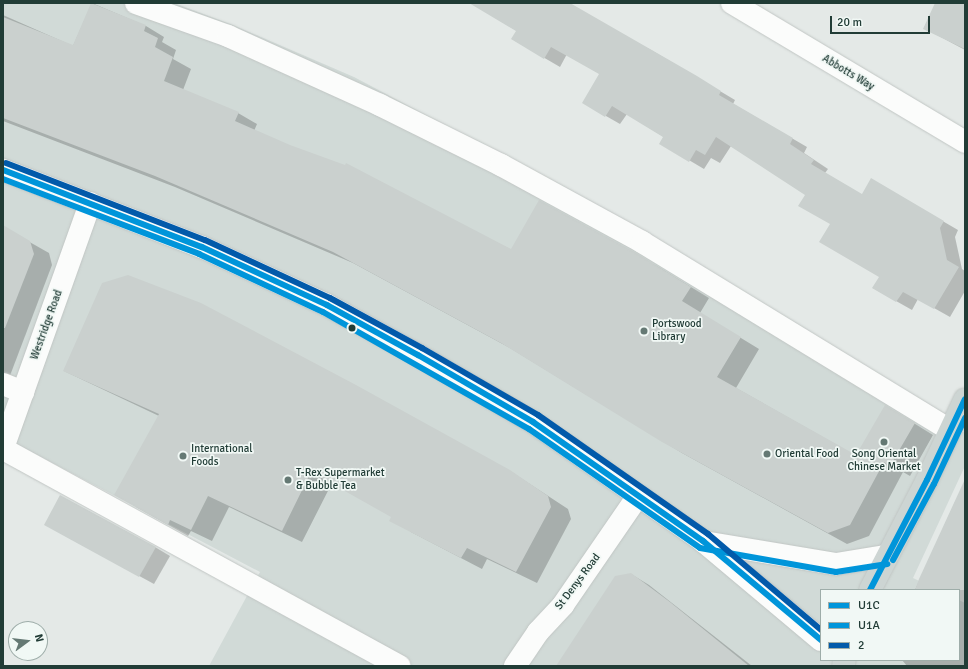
<!DOCTYPE html>
<html>
<head>
<meta charset="utf-8">
<style>
  body { margin:0 }
  #map { position:relative; width:968px; height:669px; overflow:hidden; background:#e4e9e7; font-family:Signika,sans-serif }
  div>[style] { position:absolute }
  [style*='--x'] { left:calc(var(--x)*1px); top:calc(var(--y)*1px); width:calc(var(--w)*1px); rotate:calc(var(--a)*1deg) }
  .built>* { inset:0; background:#d1dad7 }
  .shadow>* { inset:0; background:#0003 }
  .building>* { inset:0; background:#cad0ce }
  .roads { filter:drop-shadow(0 0 1px #c1c6c4) drop-shadow(0 0 1px #c1c6c4) }
  .minor>* { height:22px; margin:-11px; padding:0 11px; transform-origin:11px; border-radius:11px; background:#fbfcfb }
  .major>* { height:22px; margin:-11px; padding:0 11px; transform-origin:11px; border-radius:11px; background:#cdd5d3 }
  .bus-1>* { height:6px; margin:-3px; padding:0 3px; transform-origin:3px; border-radius:3px; background:#0095da }
  .bus-2>* { height:6px; margin:-3px; padding:0 3px; transform-origin:3px; border-radius:3px; background:#0095da }
  .bus-3>* { height:6px; margin:-3px; padding:0 3px; transform-origin:3px; border-radius:3px; background:#025aaa }
  .dots>* { width:11px; height:11px; translate:-50% -50%; box-sizing:border-box; border:2px solid #f1f8f5; border-radius:50% }
  span { translate:-50% -50%; white-space:nowrap; text-align:center; line-height:1.15; -webkit-text-stroke:3.5px #f1f8f5; paint-order:stroke }
  .street-label { font-size:11px; color:#213c36 }
  .poi-label { font-size:11px; color:#213c36 }
  .left { translate:0 -50%; text-align:left }
  .frame { position:absolute; inset:0; border:4px solid #213c36; pointer-events:none }
  .legend { position:absolute; left:820px; top:589px; width:140px; height:72px; box-sizing:border-box; background:#f1f8f5; border:1px solid #9eada9; margin:0; padding:5px 7px; list-style:none; font-size:12px; color:#213c36 }
  .legend li { display:flex; align-items:center; gap:8px; height:20px }
  .legend b { width:20px; border:1px solid #9eada9 }
  .north { position:absolute; left:8px; top:621px; width:40px; height:40px; box-sizing:border-box; background:#f1f8f5; border:1px solid #9eada9; border-radius:50%; rotate:75deg; font-size:11px; font-weight:700; line-height:16px; text-align:center; color:#213c36 }
  .north::after { content:''; display:block; margin:auto; width:14px; height:18px; background:#657974; clip-path:polygon(50% 0,100% 100%,50% 72%,0 100%) }
  .scale { position:absolute; left:830px; top:16px; width:100px; height:18px; box-sizing:border-box; border:2px solid #213c36; border-top:0; padding-left:5px; font-size:12px; line-height:14px; white-space:nowrap; color:#213c36; -webkit-text-stroke:3px #f1f8f5; paint-order:stroke }
</style>
</head>
<body>
<div id="map">
  <div class="built">
    <i style="clip-path:polygon(3px 3px,174px 3px,233px 25px,354px 77px,501px 155px,642px 236px,965px 433px,965px 466px,913px 578px,938px 590px,821px 590px,821px 660px,959px 660px,959px 600px,965px 603px,965px 666px,209px 666px,260px 572px,3px 437px)"></i>
  </div>
  <div class="shadow">
    <i style="clip-path:polygon(92px 3px,146px 26px,164px 37px,162px 42px,176px 50px,173px 59px,191px 69px,183px 90px,238px 113px,257px 124px,254px 131px,512px 250px,655px 265px,709px 298px,700px 313px,759px 349px,736px 388px,856px 456px,904px 417px,933px 435px,910px 476px,903px 472px,869px 536px,847px 544px,682px 453px,510px 348px,353px 263px,175px 187px,3px 121px,3px 15px,73px 46px)"></i>
    <i style="clip-path:polygon(471px 3px,559px 3px,651px 50px,735px 100px,733px 104px,807px 147px,804px 153px,828px 169px,825px 173px,862px 195px,872px 180px,958px 230px,955px 237px,962px 269px,965px 271px,965px 291px,950px 317px,918px 299px,912px 310px,873px 288px,880px 277px,806px 194px,731px 146px,720px 163px,711px 158px,704px 169px,660px 143px,664px 137px,627px 114px,620px 124px,606px 116px,600px 74px,567px 54px,560px 67px,512px 39px,517px 31px)"></i>
    <i style="clip-path:polygon(936px 3px,965px 3px,965px 50px,924px 28px)"></i>
    <i style="clip-path:polygon(3px 227px,49px 253px,52px 265px,3px 394px)"></i>
    <i style="clip-path:polygon(64px 371px,510px 471px,568px 509px,571px 519px,537px 583px,487px 559px,482px 569px,411px 532px,393px 517px,332px 483px,302px 542px,229px 507px,212px 541px,191px 531px,188px 536px,136px 507px,159px 416px)"></i>
    <i style="clip-path:polygon(955px 502px,965px 507px,965px 666px,907px 666px,902px 660px,959px 660px,959px 590px,915px 590px)"></i>
    <i style="clip-path:polygon(60px 533px,155px 547px,170px 556px,154px 584px)"></i>
    <i style="clip-path:polygon(631px 574px,649px 585px,752px 666px,557px 666px)"></i>
  </div>
  <div class="building">
    <i style="clip-path:polygon(91px 3px,146px 25px,144px 31px,158px 38px,155px 47px,173px 57px,164px 81px,239px 112px,235px 121px,290px 145px,345px 165px,346px 163px,511px 249px,539px 200px,636px 253px,691px 287px,682px 301px,741px 337px,717px 377px,856px 455px,885px 405px,915px 423px,890px 466px,884px 462px,850px 525px,828px 533px,662px 442px,501px 343px,333px 252px,155px 176px,3px 118px,3px 17px,73px 45px)"></i>
    <i style="clip-path:polygon(469px 3px,570px 3px,697px 76px,721px 91px,719px 95px,793px 138px,790px 144px,814px 160px,811px 164px,862px 194px,871px 178px,944px 221px,940px 228px,947px 260px,959px 267px,934px 309px,903px 292px,896px 302px,872px 288px,879px 277px,819px 242px,830px 224px,798px 206px,805px 195px,716px 137px,705px 155px,696px 150px,689px 162px,659px 144px,663px 137px,612px 106px,605px 117px,582px 103px,599px 74px,551px 47px,544px 59px,511px 39px,516px 31px)"></i>
    <i style="clip-path:polygon(935px 3px,965px 3px,965px 49px,923px 29px)"></i>
    <i style="clip-path:polygon(3px 225px,30px 241px,34px 254px,5px 328px,3px 328px)"></i>
    <i style="clip-path:polygon(128px 275px,201px 303px,356px 385px,510px 470px,548px 496px,551px 507px,516px 572px,467px 548px,461px 558px,389px 521px,391px 517px,311px 472px,282px 531px,208px 496px,191px 530px,170px 520px,168px 525px,114px 495px,159px 414px,63px 371px,102px 283px)"></i>
    <i style="clip-path:polygon(965px 479px,965px 590px,915px 590px,919px 579px)"></i>
    <i style="clip-path:polygon(60px 495px,156px 547px,139px 577px,44px 525px)"></i>
    <i style="clip-path:polygon(631px 573px,670px 602px,749px 666px,556px 666px,615px 576px)"></i>
  </div>
  <div class="roads">
    <div class="minor">
      <i style="--x:136;--y:3;--w:98;--a:19.7"></i>
      <i style="--x:228;--y:36;--w:167;--a:24.4"></i>
      <i style="--x:380;--y:105;--w:135;--a:26.4"></i>
      <i style="--x:501;--y:165;--w:161;--a:28.6"></i>
      <i style="--x:642;--y:242;--w:361;--a:31.4"></i>
      <i style="--x:732;--y:3;--w:271;--a:30.8"></i>
      <i style="--x:3;--y:170;--w:213;--a:21.2"></i>
      <i style="--x:202;--y:247;--w:138;--a:24.9"></i>
      <i style="--x:327;--y:305;--w:104;--a:28.8"></i>
      <i style="--x:418;--y:355;--w:133;--a:30.2"></i>
      <i style="--x:533;--y:422;--w:208;--a:35"></i>
      <i style="--x:703;--y:541;--w:154;--a:40"></i>
      <i style="--x:3;--y:384;--w:22;--a:22"></i>
      <i style="--x:3;--y:448;--w:260;--a:-70.4"></i>
      <i style="--x:3;--y:449;--w:452;--a:28.7"></i>
      <i style="--x:704;--y:542;--w:134;--a:9.5"></i>
      <i style="--x:836;--y:564;--w:51;--a:-9.1"></i>
      <i style="--x:515;--y:666;--w:41;--a:-55.9"></i>
      <i style="--x:538;--y:632;--w:37;--a:-47"></i>
      <i style="--x:563;--y:605;--w:132;--a:-55.5"></i>
    </div>
    <div class="major">
      <i style="--x:870;--y:590;--w:124;--a:-62.6"></i>
      <i style="--x:927;--y:480;--w:89;--a:-64.9"></i>
      <i style="--x:843;--y:666;--w:6;--a:-72"></i>
    </div>
  </div>
  <div class="bus-1">
    <i style="--x:3;--y:170;--w:213;--a:21.2"></i>
    <i style="--x:202;--y:247;--w:138;--a:24.9"></i>
    <i style="--x:327;--y:305;--w:104;--a:28.8"></i>
    <i style="--x:418;--y:355;--w:133;--a:30.2"></i>
    <i style="--x:533;--y:422;--w:208;--a:35"></i>
    <i style="--x:703;--y:541;--w:154;--a:40"></i>
    <i style="--x:870;--y:590;--w:124;--a:-62.6"></i>
    <i style="--x:927;--y:480;--w:89;--a:-64.9"></i>
  </div>
  <div class="bus-2">
    <i style="--x:3;--y:179;--w:210;--a:20.9"></i>
    <i style="--x:199;--y:254;--w:137;--a:25.1"></i>
    <i style="--x:323;--y:312;--w:237;--a:29.6"></i>
    <i style="--x:529;--y:429;--w:208;--a:34.8"></i>
    <i style="--x:700;--y:548;--w:138;--a:10"></i>
    <i style="--x:836;--y:572;--w:52;--a:-8.9"></i>
    <i style="--x:893;--y:560;--w:86;--a:-61.7"></i>
    <i style="--x:934;--y:484;--w:73;--a:-64.8"></i>
  </div>
  <div class="bus-3">
    <i style="--x:6;--y:163;--w:213;--a:21.2"></i>
    <i style="--x:205;--y:240;--w:138;--a:24.9"></i>
    <i style="--x:330;--y:298;--w:105;--a:28.5"></i>
    <i style="--x:422;--y:348;--w:134;--a:30"></i>
    <i style="--x:538;--y:415;--w:208;--a:35"></i>
    <i style="--x:708;--y:534;--w:148;--a:40.3"></i>
  </div>
  <div class="dots">
    <i style="left:352px;top:328px;background:#213c36"></i>
    <i style="left:644px;top:331px;background:#657974"></i>
    <i style="left:884px;top:442px;background:#657974"></i>
    <i style="left:767px;top:454px;background:#657974"></i>
    <i style="left:183px;top:456px;background:#657974"></i>
    <i style="left:288px;top:480px;background:#657974"></i>
  </div>
  <div class="street-label">
    <span style="left:848px;top:73px;rotate:31deg">Abbotts Way</span>
    <span style="left:47px;top:325px;rotate:-70deg">Westridge Road</span>
    <span style="left:578px;top:582px;rotate:-53deg">St Denys Road</span>
  </div>
  <div class="poi-label">
    <span class="left" style="left:652px;top:331px">Portswood<br>Library</span>
    <span class="left" style="left:191px;top:456px">International<br>Foods</span>
    <span class="left" style="left:775px;top:454px">Oriental Food</span>
    <span style="left:884px;top:461px">Song Oriental<br>Chinese Market</span>
    <span class="left" style="left:296px;top:480px">T-Rex Supermarket<br>&amp; Bubble Tea</span>
  </div>
  <div class="frame"></div>
  <ul class="legend">
  <li><b style="height:5px;background:#0095da"></b>U1C</li>
  <li><b style="height:5px;background:#0095da"></b>U1A</li>
  <li><b style="height:5px;background:#025aaa"></b>2</li>
  </ul>
  <div class="north">N</div>
  <div class="scale">20 m</div>
</div>
</body>
</html>
